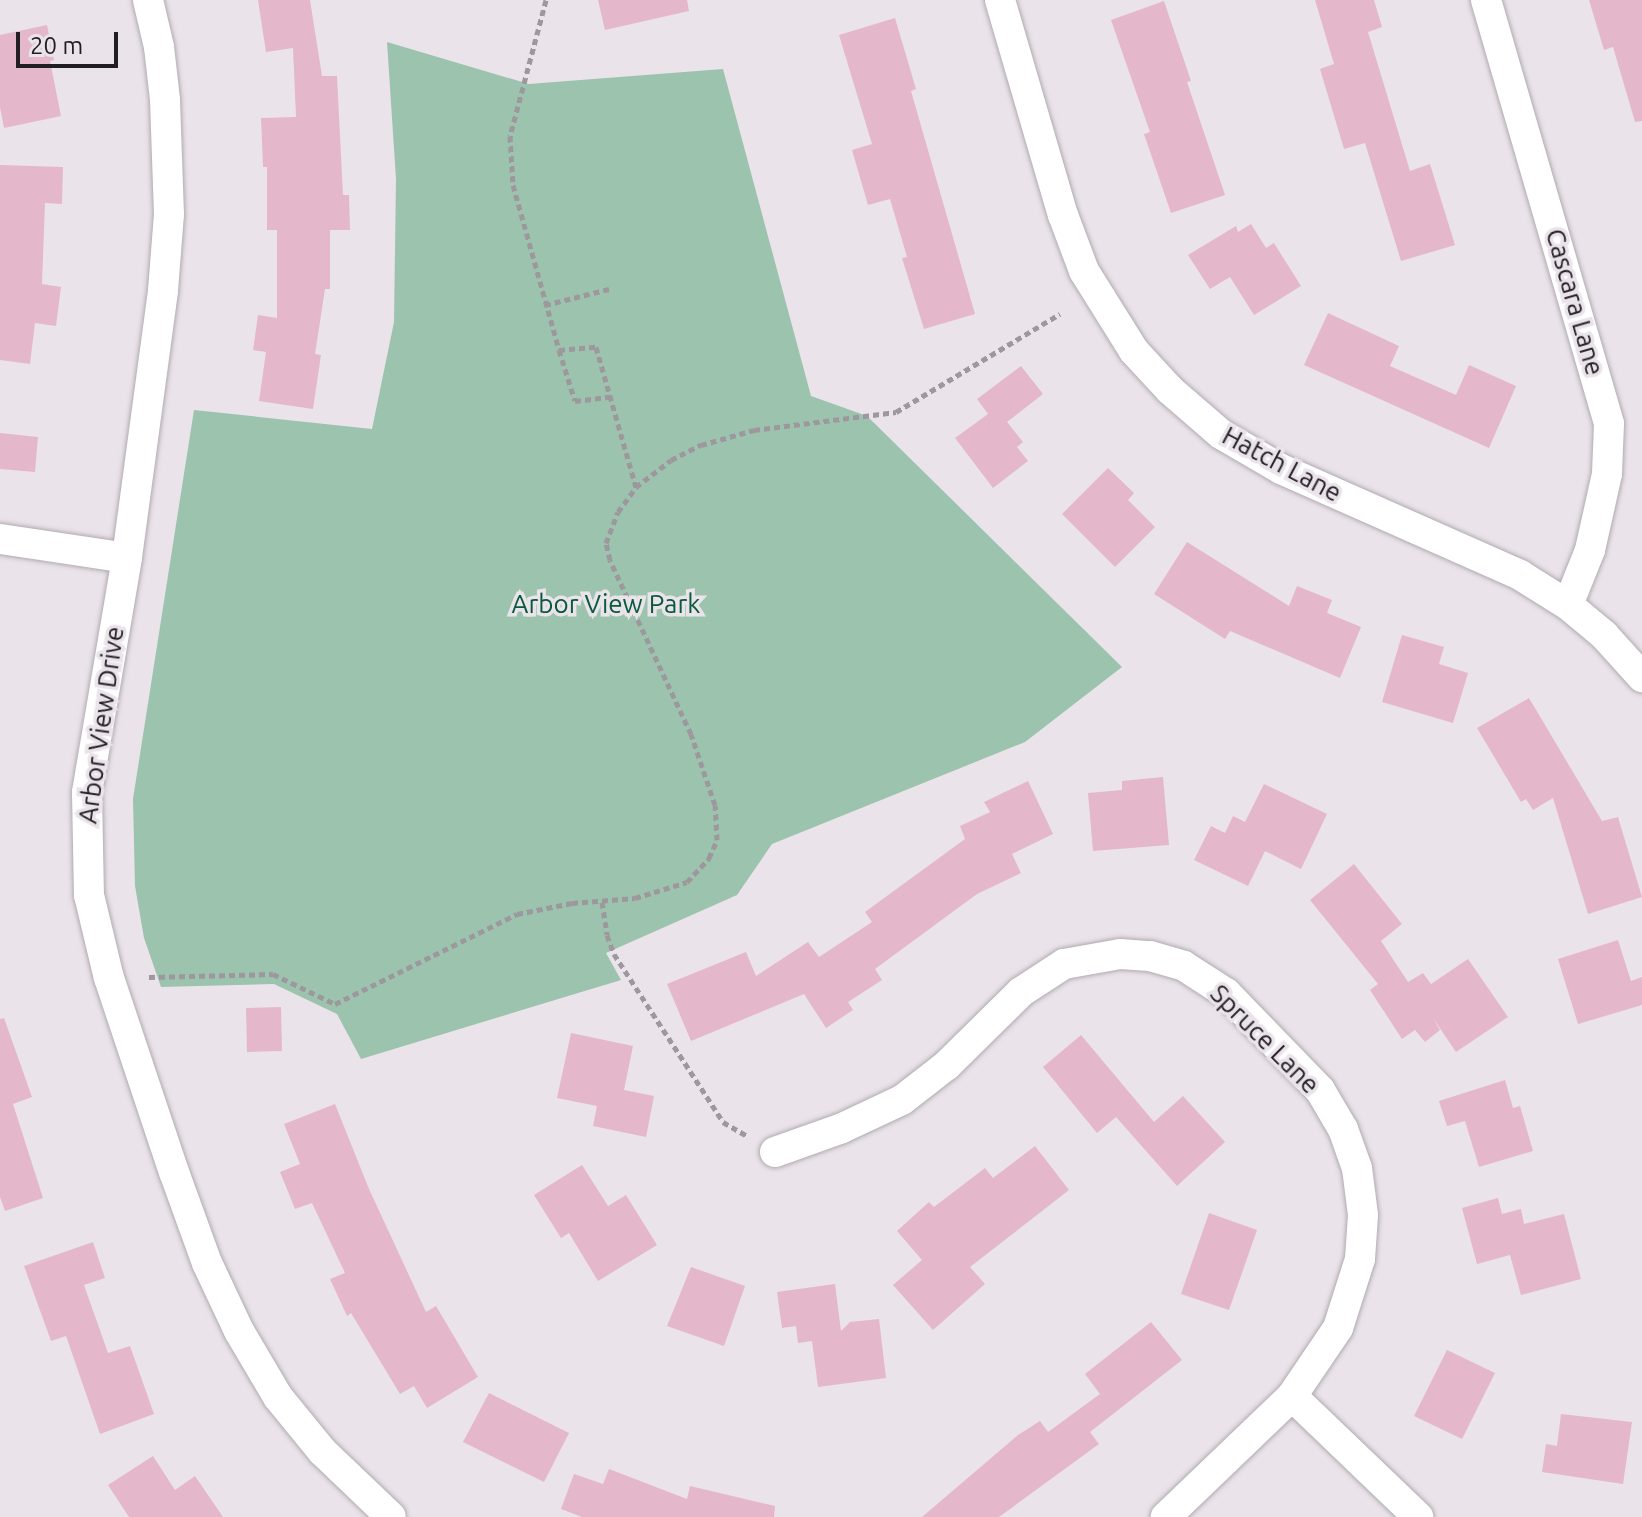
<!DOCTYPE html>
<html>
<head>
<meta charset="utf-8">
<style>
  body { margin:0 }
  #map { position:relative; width:1642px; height:1517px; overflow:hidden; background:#eae3ea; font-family:Ubuntu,sans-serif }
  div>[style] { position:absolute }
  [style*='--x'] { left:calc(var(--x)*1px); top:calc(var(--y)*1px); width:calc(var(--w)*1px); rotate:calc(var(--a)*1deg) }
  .green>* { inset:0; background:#9cc3ae }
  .building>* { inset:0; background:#e4b8ca }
  .path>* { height:5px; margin-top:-2.5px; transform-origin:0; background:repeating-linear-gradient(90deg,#9d989d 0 6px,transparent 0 10px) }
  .roads { filter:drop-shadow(0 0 2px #b1aab1) drop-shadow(0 0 2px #b1aab1) }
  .street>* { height:30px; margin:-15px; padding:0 15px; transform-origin:15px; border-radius:15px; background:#fff }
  span { translate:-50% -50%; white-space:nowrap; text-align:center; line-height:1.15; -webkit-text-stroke:7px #eae3ea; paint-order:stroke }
  .street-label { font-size:26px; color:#211e21 }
  .park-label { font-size:26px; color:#095a3d }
  .scale { position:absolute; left:16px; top:32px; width:102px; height:36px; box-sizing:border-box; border:4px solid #211e21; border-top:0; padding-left:10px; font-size:24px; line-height:28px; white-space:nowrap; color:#211e21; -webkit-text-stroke:6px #eae3ea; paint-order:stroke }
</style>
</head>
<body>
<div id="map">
  <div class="green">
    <i style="clip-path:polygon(387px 42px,529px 84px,723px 69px,811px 396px,867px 416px,1122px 667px,1025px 742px,772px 844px,737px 895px,606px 953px,621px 980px,361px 1059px,337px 1014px,274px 984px,161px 987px,144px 938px,135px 886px,133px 799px,194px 410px,372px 429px,394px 322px,396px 179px)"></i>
  </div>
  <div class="building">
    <i style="clip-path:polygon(258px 0,310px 0,322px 76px,337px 76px,343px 195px,349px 195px,350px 230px,330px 230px,330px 289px,325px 289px,315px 354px,321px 355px,313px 409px,259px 401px,266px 352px,253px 350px,258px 315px,277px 318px,277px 230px,267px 230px,267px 167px,263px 167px,261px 118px,296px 117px,293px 48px,266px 52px)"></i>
    <i style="clip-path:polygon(598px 0,687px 0,689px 11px,605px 30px)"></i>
    <i style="clip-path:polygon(1315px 0,1374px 0,1382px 27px,1368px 32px,1410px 171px,1430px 164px,1455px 245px,1401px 261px,1365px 143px,1344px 149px,1320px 69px,1334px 64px)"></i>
    <i style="clip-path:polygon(1589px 0,1642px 0,1642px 121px,1635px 122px,1613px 47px,1604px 50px)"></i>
    <i style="clip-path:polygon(1164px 1px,1191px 81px,1187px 82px,1225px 195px,1171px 213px,1144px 134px,1150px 132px,1111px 20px)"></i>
    <i style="clip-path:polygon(895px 18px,916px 89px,911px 91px,975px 314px,924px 329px,902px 258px,907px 257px,890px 199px,868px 205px,852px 150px,872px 144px,839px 35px)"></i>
    <i style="clip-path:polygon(47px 25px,54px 60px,50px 61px,61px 116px,4px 128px,0 107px,0 35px)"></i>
    <i style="clip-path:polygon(0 165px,63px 167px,62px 204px,45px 203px,42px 284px,61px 287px,56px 326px,35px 323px,30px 364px,0 360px)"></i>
    <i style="clip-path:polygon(1251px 224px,1266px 248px,1274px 243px,1301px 286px,1254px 315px,1230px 277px,1210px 289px,1188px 255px,1236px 226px,1238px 232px)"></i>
    <i style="clip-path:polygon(1328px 313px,1399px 346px,1390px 366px,1456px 395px,1469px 365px,1516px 386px,1489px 448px,1304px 365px)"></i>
    <i style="clip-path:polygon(1021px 366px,1043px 394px,1007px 422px,1023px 442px,1017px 447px,1028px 461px,993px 488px,955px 438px,988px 414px,977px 399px)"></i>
    <i style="clip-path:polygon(0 433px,38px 437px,35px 472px,0 469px)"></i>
    <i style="clip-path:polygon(1108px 468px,1134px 493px,1128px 500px,1155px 527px,1115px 567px,1062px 514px)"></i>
    <i style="clip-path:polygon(1187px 542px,1289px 606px,1297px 586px,1332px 600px,1327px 613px,1361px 627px,1340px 678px,1230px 631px,1225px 639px,1154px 594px)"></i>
    <i style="clip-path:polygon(1402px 635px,1444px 647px,1439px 664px,1468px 673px,1453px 723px,1382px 702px)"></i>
    <i style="clip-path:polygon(1529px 698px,1602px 821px,1618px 817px,1642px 897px,1588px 914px,1553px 798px,1533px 810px,1526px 799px,1521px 802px,1477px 728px)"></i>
    <i style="clip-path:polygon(1163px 777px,1169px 845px,1093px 851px,1088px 793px,1122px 790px,1122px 781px)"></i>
    <i style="clip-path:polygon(1028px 781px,1053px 834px,1012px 854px,1021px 873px,977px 894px,875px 969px,882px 980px,848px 1002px,853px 1010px,826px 1028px,804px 994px,691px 1041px,667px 984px,746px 952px,756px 976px,808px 942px,819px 957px,872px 922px,865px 912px,965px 839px,960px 826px,990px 812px,984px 802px)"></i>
    <i style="clip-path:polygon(1264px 784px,1327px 814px,1301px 869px,1265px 851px,1248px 886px,1194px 860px,1211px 826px,1225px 833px,1233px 816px,1245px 822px)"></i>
    <i style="clip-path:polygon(1354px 864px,1402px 924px,1381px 941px,1408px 982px,1423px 973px,1431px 984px,1468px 959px,1508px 1017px,1456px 1052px,1433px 1018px,1440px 1030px,1425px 1042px,1415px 1030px,1402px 1039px,1370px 990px,1378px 984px,1310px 900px)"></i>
    <i style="clip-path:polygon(1618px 940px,1631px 981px,1642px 977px,1642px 1005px,1578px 1024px,1558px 959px)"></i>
    <i style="clip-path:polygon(281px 1007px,282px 1051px,247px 1052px,246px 1008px)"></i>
    <i style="clip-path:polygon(4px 1018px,32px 1097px,13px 1104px,43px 1198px,5px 1211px,0 1197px,0 1019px)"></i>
    <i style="clip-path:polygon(571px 1033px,633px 1046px,624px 1090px,654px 1096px,646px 1137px,593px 1126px,597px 1106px,557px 1098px)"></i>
    <i style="clip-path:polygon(1081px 1035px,1154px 1122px,1183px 1096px,1225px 1142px,1177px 1186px,1116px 1117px,1097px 1133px,1043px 1067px)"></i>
    <i style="clip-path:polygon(1505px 1080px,1513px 1108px,1520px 1106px,1533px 1151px,1479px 1167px,1465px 1121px,1447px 1126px,1439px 1101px)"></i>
    <i style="clip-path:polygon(335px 1104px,369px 1189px,426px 1312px,436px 1306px,478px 1377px,427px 1408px,414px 1386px,400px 1394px,351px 1313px,347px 1316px,330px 1279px,345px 1273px,312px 1203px,295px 1209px,280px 1172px,300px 1164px,284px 1124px)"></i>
    <i style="clip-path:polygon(1035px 1146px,1069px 1190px,970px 1267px,985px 1284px,933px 1330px,893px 1285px,922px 1260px,897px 1231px,929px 1202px,934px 1207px,985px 1168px,993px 1178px)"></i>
    <i style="clip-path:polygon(582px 1165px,608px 1206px,626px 1195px,657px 1245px,598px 1281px,569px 1233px,561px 1238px,534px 1195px)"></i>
    <i style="clip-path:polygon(1498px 1198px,1502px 1214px,1521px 1209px,1524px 1224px,1564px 1214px,1581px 1279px,1521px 1295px,1510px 1255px,1477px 1264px,1462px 1208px)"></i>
    <i style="clip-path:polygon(1209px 1213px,1257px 1230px,1229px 1310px,1181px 1294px)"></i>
    <i style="clip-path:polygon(93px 1242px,105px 1278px,84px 1285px,108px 1353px,130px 1346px,154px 1414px,100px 1434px,66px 1336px,51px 1341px,24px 1266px)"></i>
    <i style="clip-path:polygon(691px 1267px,745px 1286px,724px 1346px,667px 1326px)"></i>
    <i style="clip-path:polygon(835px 1284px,841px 1331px,850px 1322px,879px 1319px,886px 1378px,818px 1387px,812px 1341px,798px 1343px,796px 1326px,782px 1328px,777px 1292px)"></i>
    <i style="clip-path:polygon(1151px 1322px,1182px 1360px,1090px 1432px,1099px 1444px,999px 1517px,922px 1517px,1018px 1435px,1040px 1421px,1048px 1432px,1100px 1394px,1085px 1374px)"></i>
    <i style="clip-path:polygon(1447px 1350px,1495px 1373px,1462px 1439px,1414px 1416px)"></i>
    <i style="clip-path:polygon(489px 1393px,569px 1433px,544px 1482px,463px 1442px)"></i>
    <i style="clip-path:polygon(1561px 1414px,1632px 1422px,1623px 1484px,1542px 1472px,1546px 1444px,1557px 1446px)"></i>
    <i style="clip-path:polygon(153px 1456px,175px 1490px,195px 1476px,223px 1517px,129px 1517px,108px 1485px)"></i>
    <i style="clip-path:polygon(609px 1469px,687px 1499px,690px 1486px,775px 1506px,774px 1517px,582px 1517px,561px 1509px,574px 1474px,603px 1484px)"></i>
  </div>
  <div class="path">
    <i style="--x:546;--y:0;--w:141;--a:104.8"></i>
    <i style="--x:510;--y:136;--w:49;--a:86.5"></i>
    <i style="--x:513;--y:185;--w:171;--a:74.4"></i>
    <i style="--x:559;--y:350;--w:37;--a:-5"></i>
    <i style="--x:596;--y:347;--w:146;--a:74.1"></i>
    <i style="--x:545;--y:305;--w:66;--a:-14"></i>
    <i style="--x:559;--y:350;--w:53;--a:72.6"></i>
    <i style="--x:575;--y:401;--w:35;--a:-7"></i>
    <i style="--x:602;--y:902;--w:33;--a:81"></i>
    <i style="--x:607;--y:935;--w:20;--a:70"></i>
    <i style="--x:614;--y:954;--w:200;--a:57"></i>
    <i style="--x:723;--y:1122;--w:28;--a:30"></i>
    <i style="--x:149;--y:977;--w:124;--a:-1.4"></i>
    <i style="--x:273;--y:974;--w:69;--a:25.8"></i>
    <i style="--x:335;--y:1004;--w:203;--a:-26.3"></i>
    <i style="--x:517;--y:914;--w:56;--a:-11.3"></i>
    <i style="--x:572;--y:903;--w:63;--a:-4.5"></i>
    <i style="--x:635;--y:898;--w:54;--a:-17.1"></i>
    <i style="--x:687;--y:882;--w:33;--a:-47"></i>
    <i style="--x:709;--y:858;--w:20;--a:-66"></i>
    <i style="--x:717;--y:840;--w:35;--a:-93"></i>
    <i style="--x:715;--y:805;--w:75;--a:-108.7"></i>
    <i style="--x:691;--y:734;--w:192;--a:-115"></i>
    <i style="--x:610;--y:560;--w:17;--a:-103"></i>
    <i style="--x:606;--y:543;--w:33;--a:-69"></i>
    <i style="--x:618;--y:512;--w:31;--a:-54"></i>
    <i style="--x:636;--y:487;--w:44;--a:-37.6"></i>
    <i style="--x:671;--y:460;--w:34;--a:-27"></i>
    <i style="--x:701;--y:445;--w:55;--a:-15.8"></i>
    <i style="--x:754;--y:430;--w:143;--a:-7.2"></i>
    <i style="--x:896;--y:412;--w:191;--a:-30.9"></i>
  </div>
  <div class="roads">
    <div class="street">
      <i style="--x:148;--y:0;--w:48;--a:76.8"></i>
      <i style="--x:159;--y:47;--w:53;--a:83.5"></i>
      <i style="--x:165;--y:100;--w:114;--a:88"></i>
      <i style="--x:169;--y:214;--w:77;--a:94.5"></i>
      <i style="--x:163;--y:291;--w:269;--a:97.7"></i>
      <i style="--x:127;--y:558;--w:238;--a:99.7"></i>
      <i style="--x:87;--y:793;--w:102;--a:88.9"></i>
      <i style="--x:89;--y:895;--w:85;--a:76.5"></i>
      <i style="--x:109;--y:978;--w:205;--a:71.5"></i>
      <i style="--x:174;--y:1172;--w:97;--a:70.1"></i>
      <i style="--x:207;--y:1263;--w:75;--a:64.8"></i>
      <i style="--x:239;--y:1331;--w:77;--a:59.4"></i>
      <i style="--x:278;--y:1397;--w:70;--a:50.8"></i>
      <i style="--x:322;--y:1451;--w:95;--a:43.7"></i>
      <i style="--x:1000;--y:0;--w:224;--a:73.7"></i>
      <i style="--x:1063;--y:215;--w:60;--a:69.4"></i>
      <i style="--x:1084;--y:271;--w:94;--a:58"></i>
      <i style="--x:1134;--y:351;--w:53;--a:47.3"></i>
      <i style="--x:1170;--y:390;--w:67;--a:40.8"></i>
      <i style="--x:1221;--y:434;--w:69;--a:30.3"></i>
      <i style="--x:1281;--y:469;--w:261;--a:23.9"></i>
      <i style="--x:1520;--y:575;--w:57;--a:32"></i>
      <i style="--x:1568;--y:605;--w:47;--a:39.8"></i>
      <i style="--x:1604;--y:635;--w:57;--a:47.9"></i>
      <i style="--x:1486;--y:0;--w:441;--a:73.8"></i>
      <i style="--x:1609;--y:424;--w:50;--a:92.3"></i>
      <i style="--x:1607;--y:474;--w:78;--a:102.6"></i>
      <i style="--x:1590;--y:550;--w:59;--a:111.8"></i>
      <i style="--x:0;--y:539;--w:128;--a:8.5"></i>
      <i style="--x:775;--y:1152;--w:69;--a:-19.5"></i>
      <i style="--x:840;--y:1129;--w:68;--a:-25.1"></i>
      <i style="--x:902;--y:1100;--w:57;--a:-37.9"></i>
      <i style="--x:947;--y:1065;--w:104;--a:-44.6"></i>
      <i style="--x:1021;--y:992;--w:51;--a:-33.1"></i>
      <i style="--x:1064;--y:964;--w:57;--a:-10.1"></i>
      <i style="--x:1120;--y:954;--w:30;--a:4"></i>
      <i style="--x:1150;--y:956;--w:35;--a:16"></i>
      <i style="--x:1184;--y:966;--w:50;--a:32.7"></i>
      <i style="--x:1226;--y:993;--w:135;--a:45.9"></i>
      <i style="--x:1320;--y:1090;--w:45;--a:59.5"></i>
      <i style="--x:1343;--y:1129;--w:41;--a:70.3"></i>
      <i style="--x:1357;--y:1168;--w:47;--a:82.7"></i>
      <i style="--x:1363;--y:1215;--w:44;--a:93.9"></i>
      <i style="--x:1360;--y:1259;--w:72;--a:107.7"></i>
      <i style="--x:1338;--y:1328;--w:82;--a:124.1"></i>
      <i style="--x:1292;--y:1396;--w:175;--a:136.2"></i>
      <i style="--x:1292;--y:1396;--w:175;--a:43.8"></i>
    </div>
  </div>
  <div class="street-label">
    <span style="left:1575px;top:302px;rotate:74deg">Cascara Lane</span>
    <span style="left:1282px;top:464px;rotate:28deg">Hatch Lane</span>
    <span style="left:101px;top:725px;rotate:-82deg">Arbor View Drive</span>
    <span style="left:1265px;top:1039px;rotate:45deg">Spruce Lane</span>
  </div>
  <div class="park-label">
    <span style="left:606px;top:604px">Arbor View Park</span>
  </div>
  <div class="scale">20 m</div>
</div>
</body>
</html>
